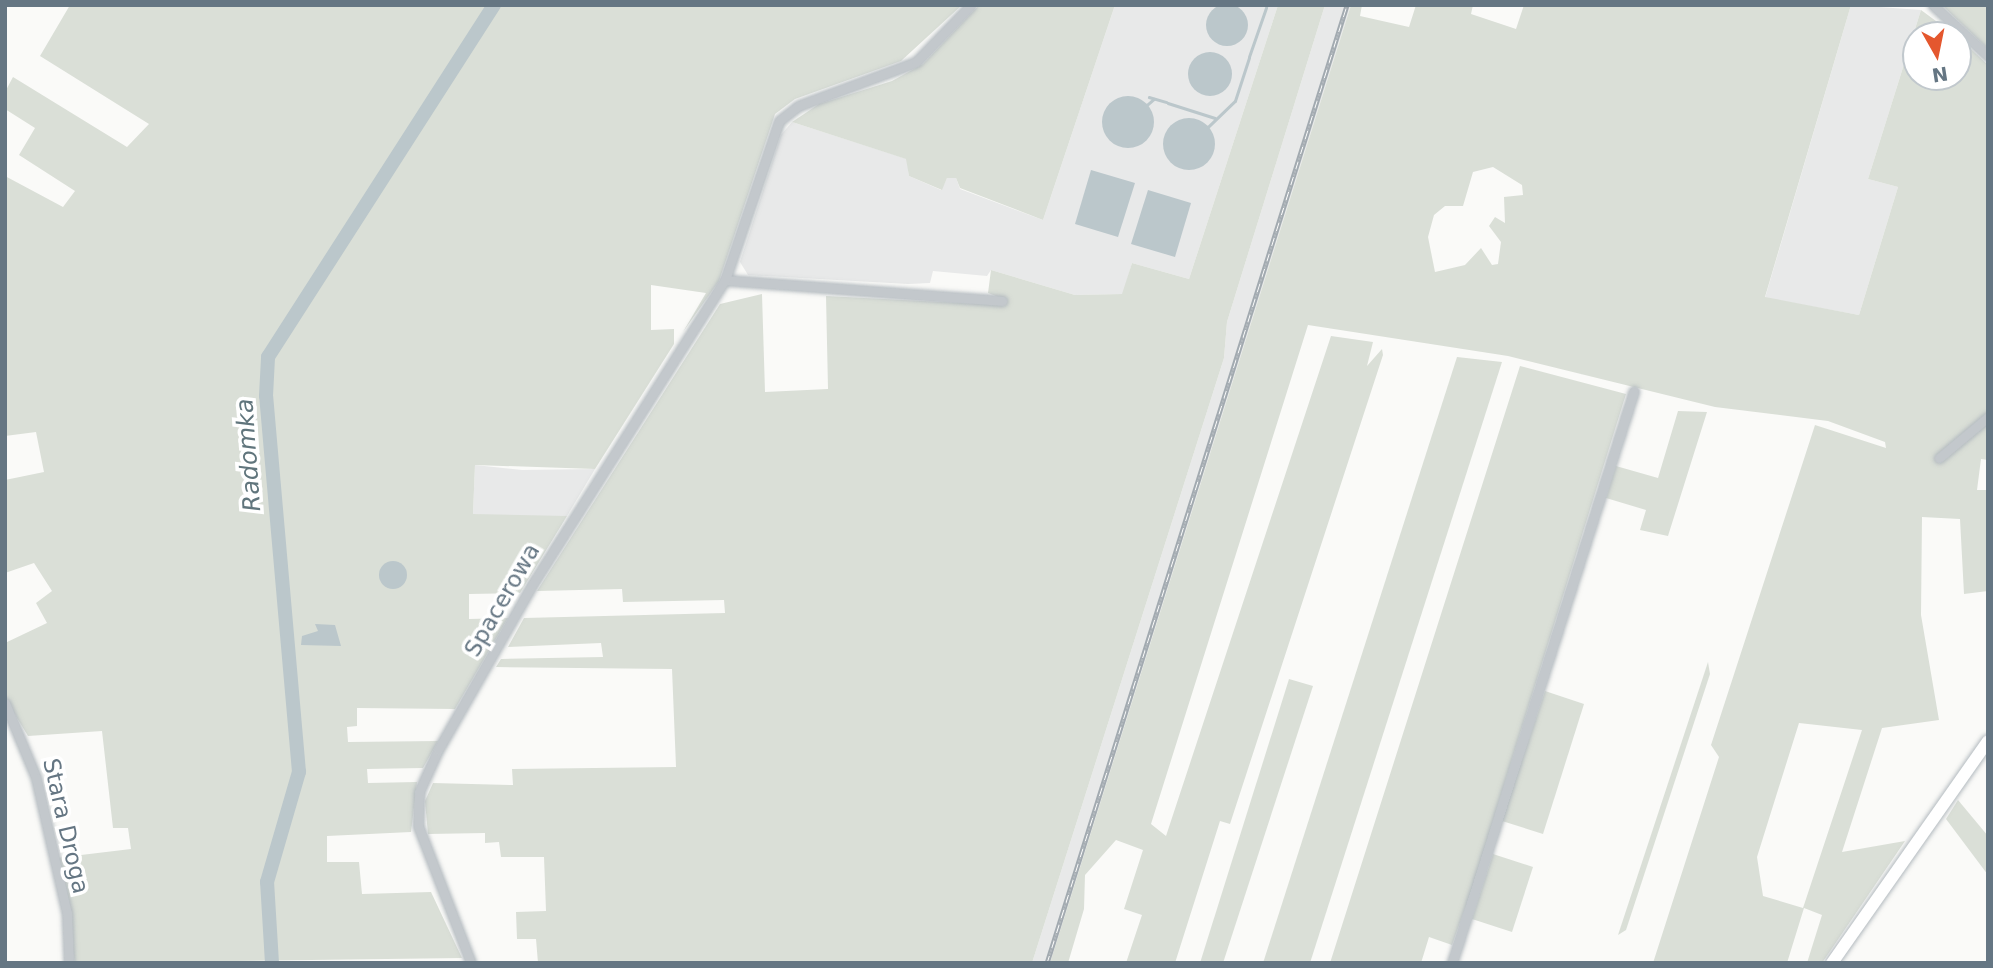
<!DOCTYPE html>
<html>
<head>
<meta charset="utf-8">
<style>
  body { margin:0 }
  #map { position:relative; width:1993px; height:968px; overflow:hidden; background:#fafaf8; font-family:"DejaVu Sans",sans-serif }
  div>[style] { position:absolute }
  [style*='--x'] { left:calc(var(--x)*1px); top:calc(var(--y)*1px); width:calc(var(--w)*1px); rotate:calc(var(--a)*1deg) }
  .built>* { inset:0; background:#e8e9e9 }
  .green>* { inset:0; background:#dadfd7 }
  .water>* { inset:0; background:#bbc7cb }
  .round { border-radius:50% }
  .stream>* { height:2.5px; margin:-1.25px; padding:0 1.25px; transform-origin:1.25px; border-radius:1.25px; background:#bbc7cb }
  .river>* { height:14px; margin:-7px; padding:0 7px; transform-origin:7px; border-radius:7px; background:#bbc7cb }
  .roads { filter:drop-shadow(0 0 2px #b3babf) drop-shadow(0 0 2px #b3babf) }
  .street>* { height:9px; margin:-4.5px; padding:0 4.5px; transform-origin:4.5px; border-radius:4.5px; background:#c3c8cc }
  .secondary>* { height:12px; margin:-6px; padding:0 6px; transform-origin:6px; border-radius:6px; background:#fff }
  .rail>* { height:5px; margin-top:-2.5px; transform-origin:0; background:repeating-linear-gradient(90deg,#fff 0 8px,#a2aab0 0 16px); box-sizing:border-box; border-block:2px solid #a2aab0 }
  span { translate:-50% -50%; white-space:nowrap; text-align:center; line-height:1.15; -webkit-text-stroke:7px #fff; paint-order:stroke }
  .street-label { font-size:23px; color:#657683 }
  .water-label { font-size:24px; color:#60757c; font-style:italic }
  .frame { position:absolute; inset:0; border:7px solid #657683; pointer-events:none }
  .north { position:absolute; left:1902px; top:21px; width:70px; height:70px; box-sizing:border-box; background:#fff; border:2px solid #c1c8cd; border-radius:50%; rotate:171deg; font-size:19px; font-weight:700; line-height:28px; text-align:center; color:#657683 }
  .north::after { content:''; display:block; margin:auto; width:24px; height:32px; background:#e4572e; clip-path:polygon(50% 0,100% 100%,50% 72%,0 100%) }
</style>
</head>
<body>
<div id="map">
  <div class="built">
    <i style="clip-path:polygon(1115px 5px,1278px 5px,1189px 279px,1132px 263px,1123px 294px,1075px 295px,991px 270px,987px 276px,933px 271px,930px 283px,908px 284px,748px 275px,740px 262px,781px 135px,792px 122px,907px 159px,909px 176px,941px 190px,947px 178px,956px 178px,960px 189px,1043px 220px)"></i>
    <i style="clip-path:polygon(1325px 5px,1351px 5px,1050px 963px,1032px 963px,1224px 358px,1227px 322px)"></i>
    <i style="clip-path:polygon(1851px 5px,1921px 10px,1868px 179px,1898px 187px,1859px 315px,1765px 298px)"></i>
    <i style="clip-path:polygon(475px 465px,522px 470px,595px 469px,567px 516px,512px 519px,473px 514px)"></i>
  </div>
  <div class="green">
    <i style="clip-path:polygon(70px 5px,962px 5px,901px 61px,795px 99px,775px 114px,719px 281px,683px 332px,706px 293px,651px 285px,651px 330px,674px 329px,674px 344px,595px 469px,475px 465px,473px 514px,567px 516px,520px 593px,469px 594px,469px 619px,508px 618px,455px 709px,357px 708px,357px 726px,347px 727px,348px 742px,438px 741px,423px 768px,367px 769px,368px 783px,417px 782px,411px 832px,327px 836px,327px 862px,359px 862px,362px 894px,431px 892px,462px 958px,75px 963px,56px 858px,131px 849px,128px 828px,113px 828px,102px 731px,28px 736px,5px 698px,5px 643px,47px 623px,36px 603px,52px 591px,34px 563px,5px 573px,5px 480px,44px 472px,36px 432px,5px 436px,5px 176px,63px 207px,75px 191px,19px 155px,35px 128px,5px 109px,5px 92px,13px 77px,127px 147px,149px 124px,40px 56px)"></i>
    <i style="clip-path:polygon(979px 5px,1115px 5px,1043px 220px,960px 188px,956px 178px,947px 178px,942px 190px,909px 176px,906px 159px,792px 122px,819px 104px,892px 81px,923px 64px)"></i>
    <i style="clip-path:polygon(1278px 5px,1325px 5px,1227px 322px,1224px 358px,1032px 963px,538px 963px,536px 939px,517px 939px,516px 912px,546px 911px,544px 857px,501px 857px,499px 842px,485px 843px,485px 833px,428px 834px,425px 801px,433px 783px,513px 785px,512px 769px,676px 767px,672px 669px,496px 667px,501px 659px,603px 657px,601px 643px,508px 647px,524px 618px,725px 613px,724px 600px,623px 602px,622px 589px,537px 591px,720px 304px,762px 294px,765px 392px,828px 389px,826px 296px,999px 305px,1004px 299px,988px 293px,991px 270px,1075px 295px,1122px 294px,1132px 263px,1189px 279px)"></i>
    <i style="clip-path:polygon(evenodd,1351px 5px,1362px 5px,1360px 16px,1409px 27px,1416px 5px,1473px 5px,1471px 14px,1516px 29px,1524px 5px,1851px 5px,1765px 297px,1859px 315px,1898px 187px,1868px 179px,1921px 10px,1955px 35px,1916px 35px,1916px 77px,1958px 77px,1958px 37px,1988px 65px,1988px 460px,1981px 459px,1977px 490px,1988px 490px,1988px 591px,1964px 594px,1960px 519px,1922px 517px,1921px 615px,1939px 720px,1882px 728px,1842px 852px,1905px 841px,1822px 963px,1807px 963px,1822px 915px,1804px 908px,1787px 963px,1653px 963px,1719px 757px,1711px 745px,1815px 425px,1886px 448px,1885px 442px,1828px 421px,1715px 407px,1508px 356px,1308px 325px,1151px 824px,1166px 836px,1331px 336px,1373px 342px,1367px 366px,1382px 349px,1383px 355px,1230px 824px,1220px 821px,1175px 963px,1126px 963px,1142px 915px,1124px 909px,1143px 850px,1116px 840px,1085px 875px,1084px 909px,1068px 963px,1050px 963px,1351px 5px,1493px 167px,1522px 185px,1523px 195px,1504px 197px,1505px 223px,1495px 217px,1489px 226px,1501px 242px,1498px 264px,1492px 265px,1481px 248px,1465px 265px,1435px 272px,1428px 237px,1434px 215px,1445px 206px,1463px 206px,1473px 172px,1493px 167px,1351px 5px,1799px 723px,1862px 730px,1803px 908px,1763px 896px,1757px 857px,1799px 723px)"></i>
    <i style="clip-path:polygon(1942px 5px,1988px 5px,1988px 49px)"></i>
    <i style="clip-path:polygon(1457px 357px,1502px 362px,1310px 963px,1263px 963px)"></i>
    <i style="clip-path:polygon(1520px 366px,1626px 394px,1470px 894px,1452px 945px,1429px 937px,1421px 963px,1330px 963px)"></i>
    <i style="clip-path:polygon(1678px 411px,1707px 412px,1668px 536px,1640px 530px,1646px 510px,1606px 498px,1616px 466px,1658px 478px)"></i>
    <i style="clip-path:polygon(1708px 662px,1710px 674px,1626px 930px,1618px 935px)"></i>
    <i style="clip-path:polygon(1289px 679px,1313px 686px,1223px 963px,1200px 963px)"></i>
    <i style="clip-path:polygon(1545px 691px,1584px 704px,1543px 834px,1502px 821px)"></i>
    <i style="clip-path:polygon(1958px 800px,1988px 836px,1988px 875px,1946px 819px)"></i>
    <i style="clip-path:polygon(1493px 854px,1533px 867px,1512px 932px,1472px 919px)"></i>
  </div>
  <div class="water">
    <i class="round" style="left:1206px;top:4px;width:42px;height:42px"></i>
    <i class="round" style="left:1188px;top:52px;width:44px;height:44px"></i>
    <i class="round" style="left:1102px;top:96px;width:52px;height:52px"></i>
    <i class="round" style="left:1163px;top:118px;width:52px;height:52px"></i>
    <i style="clip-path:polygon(1091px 170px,1135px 183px,1118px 237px,1075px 224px)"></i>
    <i style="clip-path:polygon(1148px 190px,1191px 203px,1175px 257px,1131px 244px)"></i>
    <i class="round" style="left:379px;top:561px;width:28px;height:28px"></i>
    <i style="clip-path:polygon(315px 624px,335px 625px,341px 646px,301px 645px,302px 636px,318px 631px)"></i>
  </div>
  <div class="stream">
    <i style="--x:1249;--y:57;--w:52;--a:-70.9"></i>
    <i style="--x:1149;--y:97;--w:18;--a:16"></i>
    <i style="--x:1168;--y:103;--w:49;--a:17.7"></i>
    <i style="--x:1147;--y:105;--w:9;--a:-41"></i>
    <i style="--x:1208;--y:127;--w:37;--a:-44"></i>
    <i style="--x:1235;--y:101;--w:45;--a:-72"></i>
  </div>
  <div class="river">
    <i style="--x:272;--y:963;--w:81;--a:-93.5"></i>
    <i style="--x:267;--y:882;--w:115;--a:-73.8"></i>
    <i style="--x:299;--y:772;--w:377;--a:-95"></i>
    <i style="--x:266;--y:396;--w:39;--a:-87"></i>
    <i style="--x:268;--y:357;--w:418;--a:-57.3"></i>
  </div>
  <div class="roads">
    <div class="street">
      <i style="--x:1933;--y:5;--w:75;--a:42.8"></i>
      <i style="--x:725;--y:280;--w:278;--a:4.3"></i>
      <i style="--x:1939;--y:458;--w:64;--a:-39.9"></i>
      <i style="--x:5;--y:703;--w:81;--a:67.5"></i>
      <i style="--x:36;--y:778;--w:139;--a:77.1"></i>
      <i style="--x:67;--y:913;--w:50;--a:87.7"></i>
      <i style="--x:471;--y:963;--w:147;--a:-111.1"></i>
      <i style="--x:418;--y:826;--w:34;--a:-88"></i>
      <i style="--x:419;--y:792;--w:46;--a:-65.7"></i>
      <i style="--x:438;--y:750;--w:190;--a:-60.3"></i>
      <i style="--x:532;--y:585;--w:361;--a:-57.7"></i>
      <i style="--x:725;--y:280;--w:168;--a:-71.2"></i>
      <i style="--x:779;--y:121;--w:24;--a:-38"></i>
      <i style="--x:798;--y:106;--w:126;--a:-20.4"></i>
      <i style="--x:916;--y:62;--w:79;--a:-46"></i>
      <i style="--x:1452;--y:963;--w:600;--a:-72.35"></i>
    </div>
    <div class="secondary">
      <i style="--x:1832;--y:963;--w:271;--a:-54.9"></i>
    </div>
  </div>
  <div class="rail">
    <i style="--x:1047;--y:963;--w:1004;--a:-72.61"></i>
  </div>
  <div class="street-label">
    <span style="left:502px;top:600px;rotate:-60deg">Spacerowa</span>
    <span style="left:66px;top:826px;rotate:77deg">Stara Droga</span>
  </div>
  <div class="water-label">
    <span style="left:249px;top:455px;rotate:-94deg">Radomka</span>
  </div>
  <div class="frame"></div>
  <div class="north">N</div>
</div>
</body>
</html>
